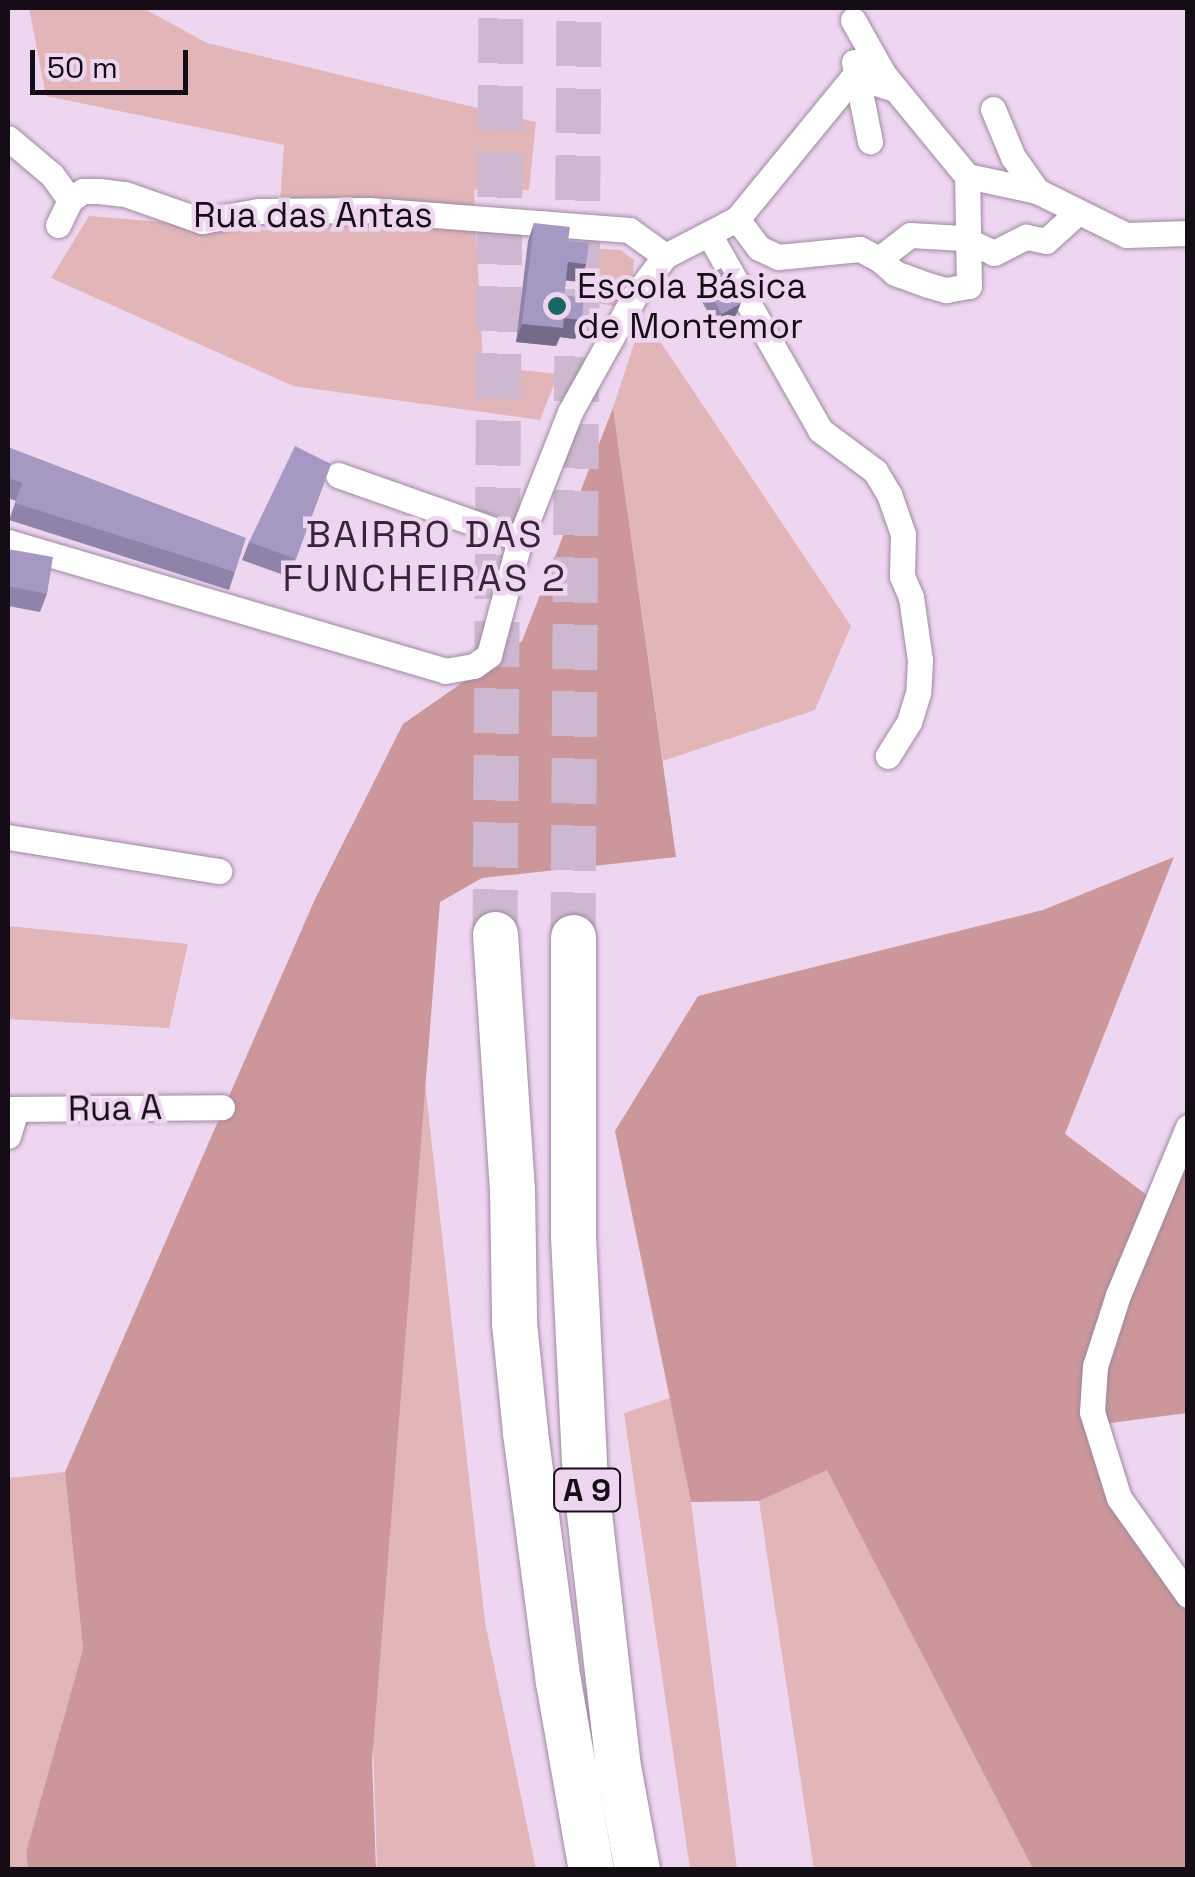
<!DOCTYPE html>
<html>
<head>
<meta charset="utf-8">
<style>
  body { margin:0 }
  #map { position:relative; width:1195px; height:1877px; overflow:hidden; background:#eed6f1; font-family:"Space Grotesk",sans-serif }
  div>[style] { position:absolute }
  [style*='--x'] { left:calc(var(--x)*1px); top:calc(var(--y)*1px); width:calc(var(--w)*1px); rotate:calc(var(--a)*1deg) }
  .green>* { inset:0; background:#e2b6b8 }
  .forest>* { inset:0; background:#cc979a }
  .motorway-tunnel>* { height:45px; margin-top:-22.5px; transform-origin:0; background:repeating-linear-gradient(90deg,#cdb8d0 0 45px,transparent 0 67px) }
  .roads { filter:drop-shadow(0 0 2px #9f88a1) drop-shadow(0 0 2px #9f88a1) }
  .minor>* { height:25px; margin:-12.5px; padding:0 12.5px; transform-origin:12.5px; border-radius:12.5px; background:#fff }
  .motorway>* { height:45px; margin:-22.5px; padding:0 22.5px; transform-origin:22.5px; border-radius:22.5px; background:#fff }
  .wall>* { inset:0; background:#8e84a9 }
  .shaded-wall>* { inset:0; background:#746b89 }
  .building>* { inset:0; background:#a599c4 }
  .dots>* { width:28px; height:28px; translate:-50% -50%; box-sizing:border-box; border:5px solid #eed6f1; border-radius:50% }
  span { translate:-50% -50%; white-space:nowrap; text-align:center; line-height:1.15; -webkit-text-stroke:9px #eed6f1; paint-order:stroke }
  .shield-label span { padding:2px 8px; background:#eed6f1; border:2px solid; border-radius:8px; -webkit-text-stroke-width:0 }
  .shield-label { font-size:32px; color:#150d16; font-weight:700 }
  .street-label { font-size:35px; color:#150d16 }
  .poi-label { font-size:35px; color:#150d16 }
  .left { translate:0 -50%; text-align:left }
  .neighbourhood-label { font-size:38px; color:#38253a; letter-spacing:2.5px }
  .frame { position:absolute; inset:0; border:10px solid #150d16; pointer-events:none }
  .scale { position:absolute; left:30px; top:50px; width:158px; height:45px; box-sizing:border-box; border:5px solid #150d16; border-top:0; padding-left:12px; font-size:30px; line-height:35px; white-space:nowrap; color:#150d16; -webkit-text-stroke:8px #eed6f1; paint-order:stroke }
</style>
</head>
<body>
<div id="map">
  <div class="green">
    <i style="clip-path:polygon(29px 8px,143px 8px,207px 43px,536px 122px,529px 190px,474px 190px,483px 366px,558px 374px,540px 420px,293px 386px,51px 278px,89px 216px,278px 231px,284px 145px,46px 96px)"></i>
    <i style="clip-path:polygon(586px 248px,621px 250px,634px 260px,632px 282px,614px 306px,582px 301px)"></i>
    <i style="clip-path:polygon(643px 316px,851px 626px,815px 710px,663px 761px,613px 408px)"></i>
    <i style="clip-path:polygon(8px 926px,188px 944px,169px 1028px,8px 1019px)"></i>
    <i style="clip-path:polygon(425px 1083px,485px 1622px,536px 1869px,377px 1870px,373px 1742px)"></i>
    <i style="clip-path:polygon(670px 1398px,691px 1502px,737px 1869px,690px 1869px,624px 1413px)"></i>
    <i style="clip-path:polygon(827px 1469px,1033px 1869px,814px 1869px,759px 1501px)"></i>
    <i style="clip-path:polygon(65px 1472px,83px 1649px,26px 1852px,28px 1869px,8px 1869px,8px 1478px)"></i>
  </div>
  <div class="forest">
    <i style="clip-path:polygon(613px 408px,676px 857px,482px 878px,440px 902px,372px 1761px,376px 1869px,28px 1869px,26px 1852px,83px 1649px,65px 1472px,315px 899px,403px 724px,522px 641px)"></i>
    <i style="clip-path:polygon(1174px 857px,1065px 1134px,1163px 1207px,1187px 1153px,1187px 1413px,1103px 1424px,1132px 1506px,1187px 1581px,1187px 1869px,1033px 1869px,827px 1470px,759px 1501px,691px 1502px,615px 1131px,698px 996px,1043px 910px)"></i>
  </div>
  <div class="motorway-tunnel">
    <i style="--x:495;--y:934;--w:926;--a:-89.63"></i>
    <i style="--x:573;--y:937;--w:929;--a:-89.63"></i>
  </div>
  <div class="roads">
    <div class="minor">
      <i style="--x:853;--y:20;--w:63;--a:60.6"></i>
      <i style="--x:884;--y:75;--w:131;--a:50.6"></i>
      <i style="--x:967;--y:176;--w:72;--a:12.1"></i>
      <i style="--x:1037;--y:191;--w:99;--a:26.3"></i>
      <i style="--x:1126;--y:235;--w:62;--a:-1.8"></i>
      <i style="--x:854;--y:62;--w:81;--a:78.6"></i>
      <i style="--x:993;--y:109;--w:52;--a:67.4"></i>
      <i style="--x:1013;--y:157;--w:42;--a:54.8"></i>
      <i style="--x:8;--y:138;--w:57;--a:40.1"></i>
      <i style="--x:52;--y:175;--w:31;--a:54"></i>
      <i style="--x:737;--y:219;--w:36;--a:53"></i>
      <i style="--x:759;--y:248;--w:21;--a:25"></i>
      <i style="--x:778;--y:257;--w:82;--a:-5.6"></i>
      <i style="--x:860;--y:249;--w:21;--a:28"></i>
      <i style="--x:879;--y:259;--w:39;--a:-38"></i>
      <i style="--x:910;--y:235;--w:52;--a:3.3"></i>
      <i style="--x:962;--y:238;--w:35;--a:25"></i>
      <i style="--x:994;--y:253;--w:36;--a:-27"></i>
      <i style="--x:1026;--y:237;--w:20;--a:11"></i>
      <i style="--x:1046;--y:241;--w:43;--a:-42.2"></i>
      <i style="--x:58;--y:225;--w:28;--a:-64"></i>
      <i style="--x:70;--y:200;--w:16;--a:-35"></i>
      <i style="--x:83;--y:191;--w:16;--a:0"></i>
      <i style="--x:99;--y:191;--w:26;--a:7"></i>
      <i style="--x:125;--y:194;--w:82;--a:19.3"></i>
      <i style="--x:202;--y:221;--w:57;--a:-10.1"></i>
      <i style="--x:258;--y:211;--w:111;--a:-0.5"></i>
      <i style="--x:369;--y:210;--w:261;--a:4.4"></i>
      <i style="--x:629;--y:230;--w:44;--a:35.8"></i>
      <i style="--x:710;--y:236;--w:223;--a:60.4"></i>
      <i style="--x:820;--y:430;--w:69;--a:36.7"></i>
      <i style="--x:875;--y:471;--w:27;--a:59"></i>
      <i style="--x:889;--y:494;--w:42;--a:70.7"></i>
      <i style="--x:903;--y:534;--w:42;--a:91.4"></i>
      <i style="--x:902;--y:576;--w:23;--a:67"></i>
      <i style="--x:911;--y:597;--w:64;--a:81.9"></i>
      <i style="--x:920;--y:660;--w:33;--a:93"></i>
      <i style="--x:918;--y:693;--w:30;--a:107"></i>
      <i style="--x:909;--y:722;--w:40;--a:122"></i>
      <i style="--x:665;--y:256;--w:81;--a:-27.2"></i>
      <i style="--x:737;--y:219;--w:185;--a:-50.7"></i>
      <i style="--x:854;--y:76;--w:43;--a:17.6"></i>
      <i style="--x:879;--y:259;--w:21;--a:41"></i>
      <i style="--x:895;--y:273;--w:35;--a:20"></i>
      <i style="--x:928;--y:285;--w:19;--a:16"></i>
      <i style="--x:946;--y:290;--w:23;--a:-10"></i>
      <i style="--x:969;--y:286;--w:110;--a:-91"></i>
      <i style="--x:338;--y:475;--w:193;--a:19.4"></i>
      <i style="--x:8;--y:542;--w:456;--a:16.4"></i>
      <i style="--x:445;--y:671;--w:29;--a:-10"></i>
      <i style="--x:474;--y:666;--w:19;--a:-36"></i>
      <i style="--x:489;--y:655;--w:120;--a:-75"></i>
      <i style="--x:520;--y:539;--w:136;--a:-68.5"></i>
      <i style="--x:570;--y:412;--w:132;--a:-60.9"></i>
      <i style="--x:634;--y:297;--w:51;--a:-52.9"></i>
      <i style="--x:8;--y:837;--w:214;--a:9.2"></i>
      <i style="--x:8;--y:1109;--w:214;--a:-0.5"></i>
      <i style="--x:1188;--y:1127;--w:182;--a:112.6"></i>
      <i style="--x:1118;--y:1295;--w:75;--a:107.9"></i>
      <i style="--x:1095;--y:1366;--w:46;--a:93.7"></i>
      <i style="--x:1092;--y:1412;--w:90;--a:72.6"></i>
      <i style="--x:1119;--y:1498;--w:119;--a:54.6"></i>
      <i style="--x:8;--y:1136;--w:28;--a:-73"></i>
    </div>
    <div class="motorway">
      <i style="--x:495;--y:934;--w:256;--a:86.2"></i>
      <i style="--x:512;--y:1189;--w:134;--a:89.1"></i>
      <i style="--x:514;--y:1323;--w:110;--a:84.2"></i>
      <i style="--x:525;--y:1432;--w:251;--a:82.5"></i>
      <i style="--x:558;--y:1681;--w:192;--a:80.1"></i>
      <i style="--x:573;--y:937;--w:299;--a:90"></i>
      <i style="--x:573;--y:1236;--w:242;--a:87.2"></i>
      <i style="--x:585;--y:1478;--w:285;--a:83.5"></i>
      <i style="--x:617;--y:1761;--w:111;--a:79.6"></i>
    </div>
  </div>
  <div class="wall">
    <i style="clip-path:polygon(534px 223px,568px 241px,586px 264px,580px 282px,566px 280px,564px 295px,582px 320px,575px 339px,560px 337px,556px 346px,516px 342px,528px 241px)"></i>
    <i style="clip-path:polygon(701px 279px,736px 315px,717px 327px,696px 292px)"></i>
    <i style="clip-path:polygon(8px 447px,235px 572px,229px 590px,9px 520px,16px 501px,8px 498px)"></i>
    <i style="clip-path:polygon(331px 464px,289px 577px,242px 560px,249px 542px)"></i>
    <i style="clip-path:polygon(8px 549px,47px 594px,40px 612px,8px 606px)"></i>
  </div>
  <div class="shaded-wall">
    <i style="clip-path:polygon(568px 262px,586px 264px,580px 282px,561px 280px)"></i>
    <i style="clip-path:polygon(741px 303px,736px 315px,717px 327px,722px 314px)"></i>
    <i style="clip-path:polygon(564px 318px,582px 320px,575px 339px,560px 337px,556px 346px,516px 342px,522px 324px)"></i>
  </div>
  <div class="building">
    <i style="clip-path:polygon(534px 223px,570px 227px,568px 241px,589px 243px,586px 264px,568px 262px,564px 295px,584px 298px,582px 320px,564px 318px,563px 328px,522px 324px)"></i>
    <i style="clip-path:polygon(721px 268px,741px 303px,722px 314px,701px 279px)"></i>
    <i style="clip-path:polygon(295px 446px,331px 464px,296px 559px,249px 542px)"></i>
    <i style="clip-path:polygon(8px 447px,246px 538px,235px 572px,15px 503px,22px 483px,8px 478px)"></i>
    <i style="clip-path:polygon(8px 549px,53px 557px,47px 594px,8px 586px)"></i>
  </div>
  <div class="dots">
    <i style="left:557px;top:306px;background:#1a6766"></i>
  </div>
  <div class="shield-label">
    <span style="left:587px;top:1490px">A 9</span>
  </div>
  <div class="street-label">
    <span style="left:313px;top:215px">Rua das Antas</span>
    <span style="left:115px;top:1108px;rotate:-1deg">Rua A</span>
  </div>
  <div class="poi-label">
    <span class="left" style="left:577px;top:306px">Escola Básica<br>de Montemor</span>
  </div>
  <div class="neighbourhood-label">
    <span style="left:425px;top:557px">BAIRRO DAS<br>FUNCHEIRAS 2</span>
  </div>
  <div class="frame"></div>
  <div class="scale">50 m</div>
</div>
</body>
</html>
